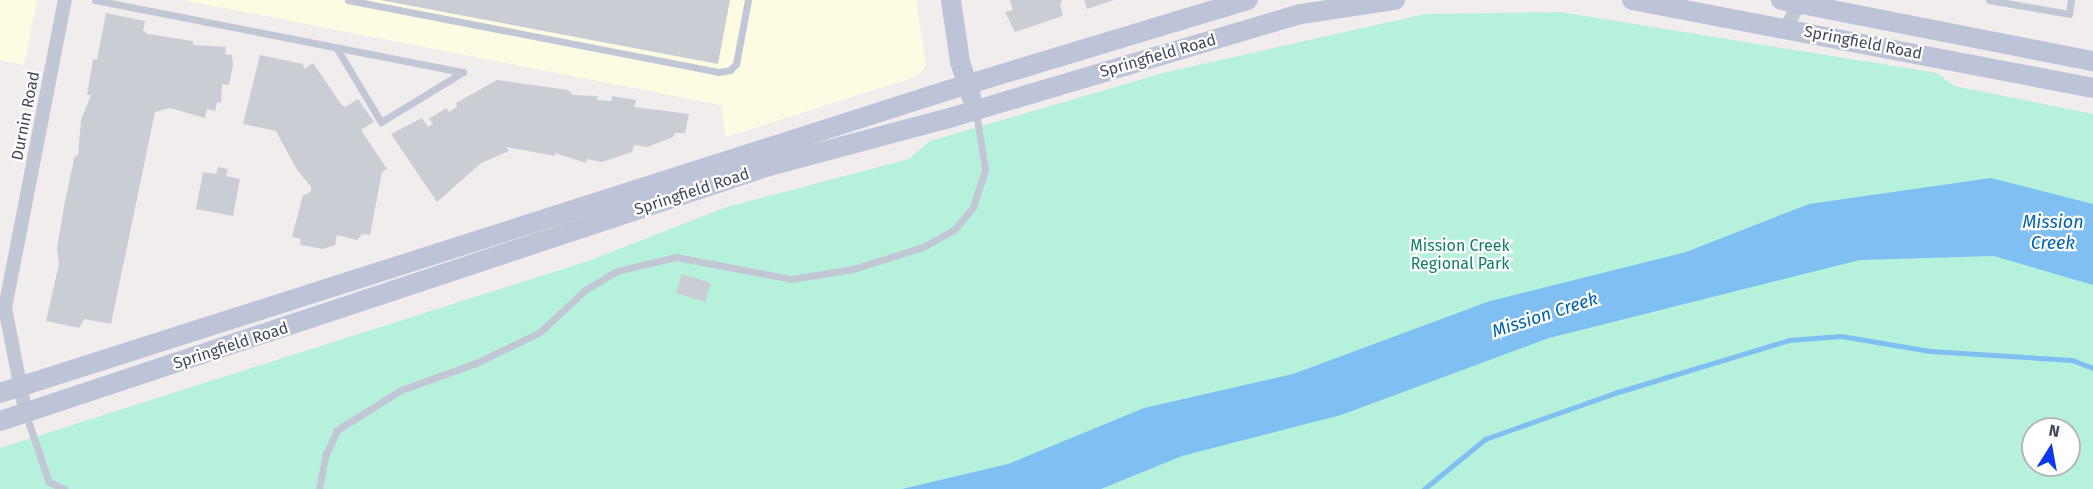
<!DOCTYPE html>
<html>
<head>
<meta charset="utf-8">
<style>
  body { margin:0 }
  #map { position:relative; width:2093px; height:489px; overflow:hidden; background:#f0edec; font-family:"Fira Sans",sans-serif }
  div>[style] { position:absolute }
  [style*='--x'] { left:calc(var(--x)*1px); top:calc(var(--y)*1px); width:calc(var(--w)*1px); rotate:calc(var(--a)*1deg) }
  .commercial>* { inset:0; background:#fdfce3 }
  .green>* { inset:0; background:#b6f2db }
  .water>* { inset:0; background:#7fbff2 }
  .stream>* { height:5px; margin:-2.5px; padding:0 2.5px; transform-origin:2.5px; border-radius:2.5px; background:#7fbff2 }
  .building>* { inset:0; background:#cbcdd5 }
  .service>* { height:7px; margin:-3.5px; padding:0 3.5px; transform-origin:3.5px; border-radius:3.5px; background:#c1c7d5 }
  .minor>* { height:14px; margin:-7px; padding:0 7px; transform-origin:7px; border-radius:7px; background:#c1c7d5 }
  .secondary>* { height:20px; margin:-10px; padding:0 10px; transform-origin:10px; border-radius:10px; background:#bdc4d8 }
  span { translate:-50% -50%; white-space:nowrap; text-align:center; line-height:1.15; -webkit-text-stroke:4.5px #fff; paint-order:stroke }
  .street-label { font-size:16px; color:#434a5b }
  .park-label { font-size:16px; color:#0f8163 }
  .water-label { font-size:18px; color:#0163b1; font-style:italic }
  .north { position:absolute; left:2021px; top:417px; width:60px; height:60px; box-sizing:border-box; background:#fff; border:2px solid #b4b7bd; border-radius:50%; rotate:11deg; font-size:16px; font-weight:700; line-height:24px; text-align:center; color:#434a5b }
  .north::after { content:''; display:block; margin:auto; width:21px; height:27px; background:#0b38eb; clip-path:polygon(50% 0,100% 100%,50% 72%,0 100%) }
</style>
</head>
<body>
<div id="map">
  <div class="commercial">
    <i style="clip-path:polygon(0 0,37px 0,24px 65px,0 60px)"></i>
    <i style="clip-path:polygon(183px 0,916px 0,926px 66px,915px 77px,726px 137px,721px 105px)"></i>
  </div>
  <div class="green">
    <i style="clip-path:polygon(evenodd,1560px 12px,1937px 73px,1954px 86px,2093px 114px,2093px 489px,0 489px,0 448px,588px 261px,727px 207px,909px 159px,930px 141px,1167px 72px,1425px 14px,1560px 12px,2033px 429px,2069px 429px,2069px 465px,2033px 465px,2033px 429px)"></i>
  </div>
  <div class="water">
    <i style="clip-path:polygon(1991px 178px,2093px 204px,2093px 285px,1994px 256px,1860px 260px,1549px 338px,1341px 415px,1182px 456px,1101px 489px,902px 489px,1008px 464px,1144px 408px,1293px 374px,1490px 301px,1686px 252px,1809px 204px)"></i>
  </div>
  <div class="stream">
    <i style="--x:1424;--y:489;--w:79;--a:-39.3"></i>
    <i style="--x:1485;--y:439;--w:141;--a:-19.5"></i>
    <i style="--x:1618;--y:392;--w:179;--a:-16.9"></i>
    <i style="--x:1789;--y:340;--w:52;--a:-4.4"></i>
    <i style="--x:1841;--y:336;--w:90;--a:9.6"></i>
    <i style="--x:1930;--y:351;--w:142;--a:3.6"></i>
    <i style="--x:2072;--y:360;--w:22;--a:21"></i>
  </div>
  <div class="building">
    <i style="clip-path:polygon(380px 0,730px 0,718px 64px)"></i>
    <i style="clip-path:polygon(1010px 0,1062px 0,1060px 5px,1063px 16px,1015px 32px,1005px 12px,1013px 10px)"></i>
    <i style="clip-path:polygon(1084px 0,1114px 0,1087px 9px)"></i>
    <i style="clip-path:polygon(106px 13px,145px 21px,143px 31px,148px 34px,193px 41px,193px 45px,226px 47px,225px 54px,232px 55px,233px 65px,229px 85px,222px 84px,221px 103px,217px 102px,215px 111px,207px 109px,205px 118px,170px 108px,155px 112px,111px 324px,84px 319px,79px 328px,46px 321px,59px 264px,57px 248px,65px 201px,75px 155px,78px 156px,81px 120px,91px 95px,87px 95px,91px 72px,93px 59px,97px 60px)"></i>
    <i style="clip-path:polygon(260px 55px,303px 64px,304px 69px,313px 63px,341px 104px,345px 107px,358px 99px,374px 122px,361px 130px,387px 169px,382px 172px,370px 235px,362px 234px,357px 240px,337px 235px,335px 245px,323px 249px,300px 245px,301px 239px,292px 237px,303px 195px,311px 192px,311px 187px,296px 168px,276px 131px,243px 124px)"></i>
    <i style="clip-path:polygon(497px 80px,568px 90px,573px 95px,598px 96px,597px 100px,611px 101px,612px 96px,636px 100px,634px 107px,689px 114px,685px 133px,675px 133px,673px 137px,647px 147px,634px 145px,632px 152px,602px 162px,587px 159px,586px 163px,555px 153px,555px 156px,506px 147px,509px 151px,481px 163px,437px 202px,391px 134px,422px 118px,428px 127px,433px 124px,429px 119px,446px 108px,449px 112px,457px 107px,456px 103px)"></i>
    <i style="clip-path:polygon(218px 167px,228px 169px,226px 176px,240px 179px,233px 216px,196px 209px,203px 172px,216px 174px)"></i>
    <i style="clip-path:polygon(682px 274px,711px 283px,705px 302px,676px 293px)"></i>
  </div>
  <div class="service">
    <i style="--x:95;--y:0;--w:375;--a:11.1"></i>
    <i style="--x:463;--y:72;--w:96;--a:148.6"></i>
    <i style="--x:381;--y:122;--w:87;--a:-121"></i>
    <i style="--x:348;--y:0;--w:377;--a:11"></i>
    <i style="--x:718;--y:72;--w:12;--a:-9"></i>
    <i style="--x:730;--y:70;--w:8;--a:-45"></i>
    <i style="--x:736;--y:64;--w:65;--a:-79.4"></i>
    <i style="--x:1989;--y:0;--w:81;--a:9.9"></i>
    <i style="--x:2069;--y:14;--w:14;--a:-82"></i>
    <i style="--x:26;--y:415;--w:71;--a:71.1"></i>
    <i style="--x:49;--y:482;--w:17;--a:25"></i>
    <i style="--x:319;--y:489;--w:36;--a:-79"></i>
    <i style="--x:326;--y:454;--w:26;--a:-65"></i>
    <i style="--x:337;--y:430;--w:75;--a:-32"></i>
    <i style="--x:401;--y:390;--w:80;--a:-19.8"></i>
    <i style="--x:476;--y:363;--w:71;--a:-25.8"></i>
    <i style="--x:540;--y:332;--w:62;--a:-43"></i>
    <i style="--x:585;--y:290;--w:37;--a:-31"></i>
    <i style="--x:617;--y:271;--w:61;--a:-13.3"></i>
    <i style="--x:676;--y:257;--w:117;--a:10.8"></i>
    <i style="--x:791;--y:279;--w:63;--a:-9.2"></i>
    <i style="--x:853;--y:269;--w:73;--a:-17.4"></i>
    <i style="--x:923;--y:247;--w:35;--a:-29"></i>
    <i style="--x:954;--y:230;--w:30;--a:-50"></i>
    <i style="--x:973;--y:207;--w:40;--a:-72"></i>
    <i style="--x:985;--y:169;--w:58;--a:-99"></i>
  </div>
  <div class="minor">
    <i style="--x:1786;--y:28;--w:32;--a:-62"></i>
    <i style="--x:26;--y:415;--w:109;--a:-101.1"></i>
    <i style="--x:5;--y:308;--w:314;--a:-79"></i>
  </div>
  <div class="secondary">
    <i style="--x:951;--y:0;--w:63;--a:81.7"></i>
    <i style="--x:960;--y:62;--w:36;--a:72"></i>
    <i style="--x:1632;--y:0;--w:469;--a:10.8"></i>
    <i style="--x:1781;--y:0;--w:318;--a:11.1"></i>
    <i style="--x:0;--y:393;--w:996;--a:-17.71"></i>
    <i style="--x:949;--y:90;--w:312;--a:-16.8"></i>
    <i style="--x:0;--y:421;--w:810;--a:-18.35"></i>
    <i style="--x:769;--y:166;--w:183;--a:-14.9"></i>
    <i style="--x:946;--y:119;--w:370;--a:-16.5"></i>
    <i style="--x:1301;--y:14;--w:95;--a:-8.5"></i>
  </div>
  <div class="street-label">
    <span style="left:1863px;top:43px;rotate:11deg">Springfield Road</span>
    <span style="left:1158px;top:56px;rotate:-16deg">Springfield Road</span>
    <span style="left:26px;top:116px;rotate:-79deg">Durnin Road</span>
    <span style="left:692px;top:192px;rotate:-18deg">Springfield Road</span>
    <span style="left:231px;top:346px;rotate:-18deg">Springfield Road</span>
  </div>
  <div class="park-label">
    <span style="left:1460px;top:255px">Mission Creek<br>Regional Park</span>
  </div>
  <div class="water-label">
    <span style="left:2053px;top:233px">Mission<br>Creek</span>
    <span style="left:1545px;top:315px;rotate:-18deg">Mission Creek</span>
  </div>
  <div class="north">N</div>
</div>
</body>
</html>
